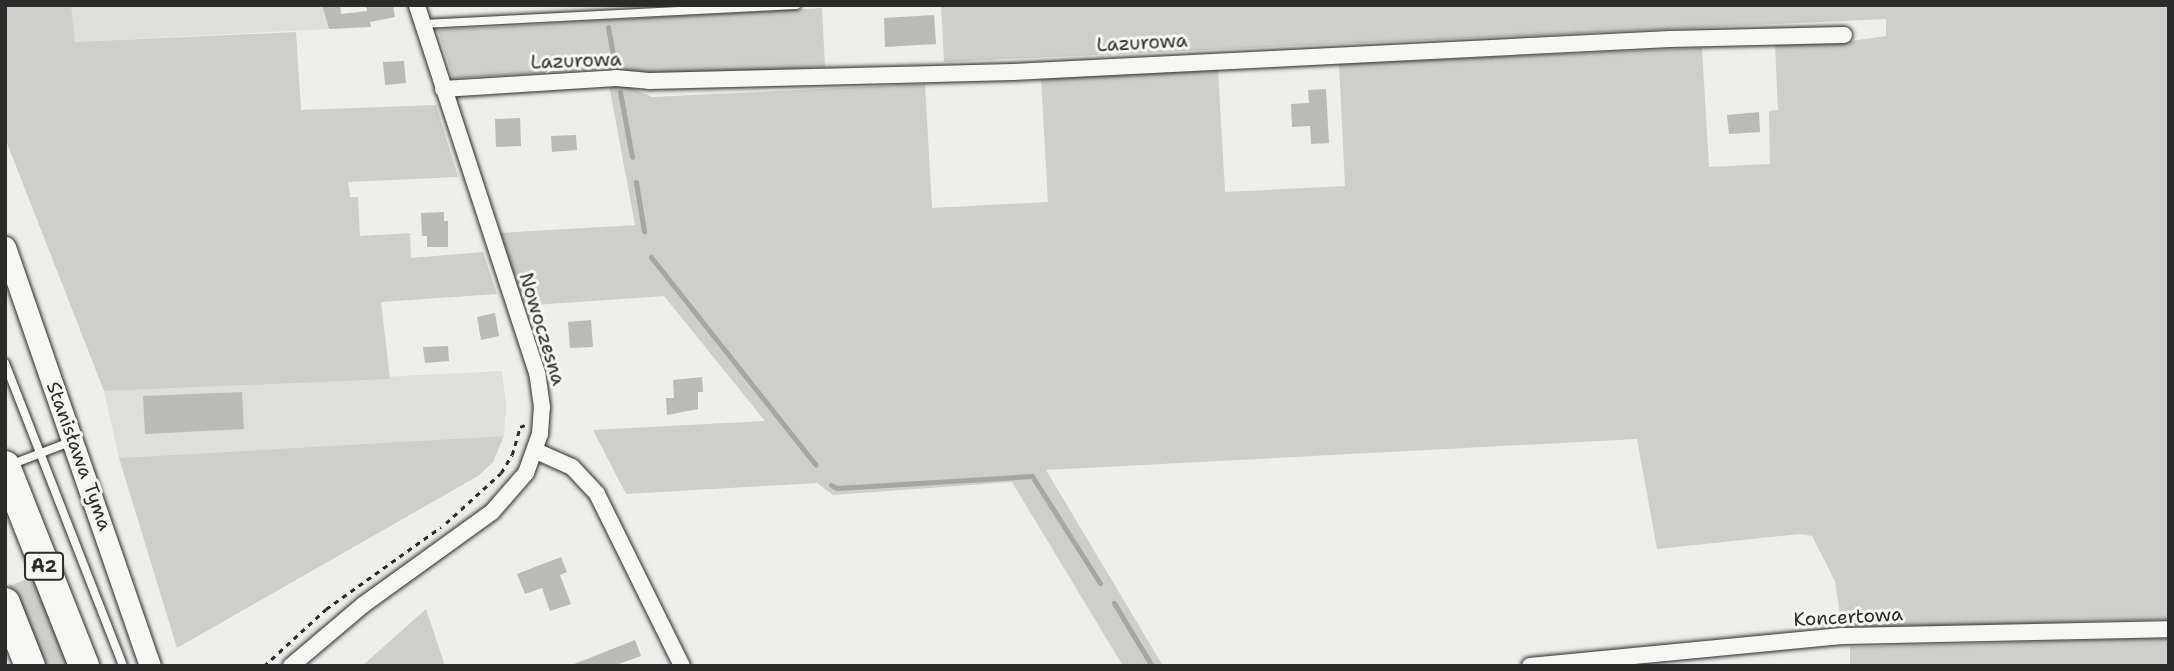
<!DOCTYPE html>
<html>
<head>
<meta charset="utf-8">
<style>
  body { margin:0 }
  #map { position:relative; width:2174px; height:671px; overflow:hidden; background:#eeeeea; font-family:"Shantell Sans",sans-serif }
  div>[style] { position:absolute }
  [style*='--x'] { left:calc(var(--x)*1px); top:calc(var(--y)*1px); width:calc(var(--w)*1px); rotate:calc(var(--a)*1deg) }
  .built>* { inset:0; background:#dededb }
  .green>* { inset:0; background:#cececa }
  .stream>* { height:5px; margin:-2.5px; padding:0 2.5px; transform-origin:2.5px; border-radius:2.5px; background:#a6a6a3 }
  .building>* { inset:0; background:#babab7 }
  .path>* { height:2.5px; margin-top:-1.25px; transform-origin:0; background:repeating-linear-gradient(90deg,#2b2b2b 0 5px,transparent 0 10px) }
  .roads { filter:drop-shadow(0 0 2px #2b2b2b) drop-shadow(0 0 2px #2b2b2b) }
  .service>* { height:8px; margin:-4px; padding:0 4px; transform-origin:4px; border-radius:4px; background:#f6f6f2 }
  .minor>* { height:16px; margin:-8px; padding:0 8px; transform-origin:8px; border-radius:8px; background:#f6f6f2 }
  .tertiary>* { height:21px; margin:-10.5px; padding:0 10.5px; transform-origin:10.5px; border-radius:10.5px; background:#f6f6f2 }
  .motorway>* { height:30px; margin:-15px; padding:0 15px; transform-origin:15px; border-radius:15px; background:#f6f6f2 }
  span { translate:-50% -50%; white-space:nowrap; text-align:center; line-height:1.15; -webkit-text-stroke:6px #f6f6f2; paint-order:stroke }
  .shield-label span { padding:2px 5px; background:#f6f6f2; border:2px solid; border-radius:5px; -webkit-text-stroke-width:0 }
  .shield-label { font-size:18px; color:#2b2b2b; font-weight:700 }
  .street-label { font-size:19px; color:#2b2b2b }
  .frame { position:absolute; inset:0; border:7px solid #2b2b2b; pointer-events:none }
</style>
</head>
<body>
<div id="map">
  <div class="built">
    <i style="clip-path:polygon(71px 5px,322px 5px,329px 29px,74px 42px)"></i>
    <i style="clip-path:polygon(502px 371px,506px 404px,504px 436px,119px 458px,104px 391px)"></i>
  </div>
  <div class="green">
    <i style="clip-path:polygon(5px 5px,71px 5px,75px 42px,296px 32px,301px 110px,436px 105px,458px 177px,348px 182px,350px 197px,358px 197px,360px 236px,410px 233px,411px 258px,483px 252px,497px 294px,381px 302px,390px 379px,104px 391px,5px 138px)"></i>
    <i style="clip-path:polygon(941px 5px,2169px 5px,2169px 619px,1842px 629px,1835px 581px,1812px 536px,1800px 534px,1657px 549px,1637px 439px,1046px 470px,1163px 666px,1123px 666px,1012px 482px,833px 495px,817px 483px,626px 494px,593px 430px,765px 421px,664px 296px,520px 306px,499px 233px,635px 225px,609px 85px,627px 86px,652px 97px,925px 84px,932px 208px,1048px 202px,1041px 78px,1218px 70px,1225px 192px,1345px 186px,1339px 64px,1702px 48px,1709px 167px,1770px 164px,1769px 111px,1778px 110px,1775px 45px,1851px 41px,1886px 36px,1886px 19px,944px 62px)"></i>
    <i style="clip-path:polygon(822px 8px,825px 67px,643px 76px,608px 69px,453px 78px,438px 30px)"></i>
    <i style="clip-path:polygon(504px 436px,493px 462px,478px 476px,177px 648px,119px 458px)"></i>
    <i style="clip-path:polygon(37px 575px,73px 666px,42px 666px,9px 586px)"></i>
    <i style="clip-path:polygon(426px 609px,445px 666px,362px 666px)"></i>
    <i style="clip-path:polygon(2169px 638px,2169px 666px,1850px 666px,1850px 647px)"></i>
  </div>
  <div class="stream">
    <i style="--x:608;--y:27;--w:34;--a:80"></i>
    <i style="--x:620;--y:92;--w:66;--a:79.5"></i>
    <i style="--x:636;--y:182;--w:50;--a:80.7"></i>
    <i style="--x:651;--y:257;--w:265;--a:51.6"></i>
    <i style="--x:831;--y:485;--w:7;--a:27"></i>
    <i style="--x:837;--y:488;--w:195;--a:-3.5"></i>
    <i style="--x:1032;--y:476;--w:127;--a:57.6"></i>
    <i style="--x:1114;--y:603;--w:74;--a:58.9"></i>
  </div>
  <div class="building">
    <i style="clip-path:polygon(322px 5px,340px 5px,341px 14px,367px 11px,366px 5px,393px 5px,395px 17px,370px 22px,371px 27px,329px 29px)"></i>
    <i style="clip-path:polygon(934px 15px,936px 44px,885px 47px,884px 18px)"></i>
    <i style="clip-path:polygon(404px 61px,406px 83px,385px 85px,383px 62px)"></i>
    <i style="clip-path:polygon(1326px 89px,1329px 143px,1311px 144px,1310px 126px,1292px 127px,1291px 104px,1309px 103px,1308px 90px)"></i>
    <i style="clip-path:polygon(1759px 112px,1760px 132px,1729px 134px,1727px 115px)"></i>
    <i style="clip-path:polygon(520px 118px,521px 146px,496px 147px,495px 119px)"></i>
    <i style="clip-path:polygon(576px 135px,577px 150px,552px 152px,551px 136px)"></i>
    <i style="clip-path:polygon(444px 212px,444px 221px,448px 221px,448px 247px,427px 247px,427px 236px,422px 236px,421px 213px)"></i>
    <i style="clip-path:polygon(495px 313px,499px 336px,481px 340px,477px 317px)"></i>
    <i style="clip-path:polygon(591px 320px,593px 347px,570px 348px,568px 322px)"></i>
    <i style="clip-path:polygon(448px 346px,449px 361px,425px 363px,423px 347px)"></i>
    <i style="clip-path:polygon(702px 377px,703px 392px,698px 392px,698px 409px,667px 415px,666px 398px,674px 398px,673px 380px)"></i>
    <i style="clip-path:polygon(242px 392px,244px 429px,145px 434px,143px 396px)"></i>
    <i style="clip-path:polygon(561px 557px,567px 572px,560px 575px,571px 604px,550px 611px,542px 588px,525px 594px,517px 574px)"></i>
    <i style="clip-path:polygon(635px 640px,641px 656px,613px 666px,569px 666px)"></i>
  </div>
  <div class="path">
    <i style="--x:446;--y:523;--w:74;--a:-42.3"></i>
    <i style="--x:501;--y:473;--w:21;--a:-59"></i>
    <i style="--x:512;--y:455;--w:29;--a:-74"></i>
    <i style="--x:520;--y:427;--w:5;--a:-22"></i>
    <i style="--x:264;--y:666;--w:84;--a:-42.6"></i>
    <i style="--x:326;--y:609;--w:141;--a:-35.5"></i>
  </div>
  <div class="roads">
    <div class="service">
      <i style="--x:422;--y:24;--w:375;--a:-2.9"></i>
      <i style="--x:5;--y:363;--w:325;--a:68.7"></i>
      <i style="--x:10;--y:465;--w:64;--a:-21"></i>
    </div>
    <div class="minor">
      <i style="--x:443;--y:89;--w:173;--a:-3.6"></i>
      <i style="--x:616;--y:78;--w:33;--a:5"></i>
      <i style="--x:649;--y:81;--w:364;--a:-1.4"></i>
      <i style="--x:1013;--y:72;--w:658;--a:-2.88"></i>
      <i style="--x:1670;--y:39;--w:174;--a:-1.3"></i>
      <i style="--x:536;--y:451;--w:39;--a:24"></i>
      <i style="--x:572;--y:467;--w:37;--a:47"></i>
      <i style="--x:597;--y:494;--w:192;--a:63.7"></i>
      <i style="--x:291;--y:666;--w:94;--a:-40.3"></i>
      <i style="--x:363;--y:605;--w:159;--a:-35.8"></i>
      <i style="--x:492;--y:512;--w:52;--a:-48.9"></i>
      <i style="--x:526;--y:473;--w:41;--a:-70.3"></i>
      <i style="--x:540;--y:434;--w:27;--a:-86"></i>
      <i style="--x:542;--y:407;--w:34;--a:-98"></i>
      <i style="--x:537;--y:373;--w:387;--a:-108.1"></i>
      <i style="--x:1530;--y:666;--w:313;--a:-5.5"></i>
      <i style="--x:1842;--y:636;--w:327;--a:-1.2"></i>
    </div>
    <div class="tertiary">
      <i style="--x:5;--y:247;--w:443;--a:70.9"></i>
    </div>
    <div class="motorway">
      <i style="--x:5;--y:466;--w:215;--a:68.4"></i>
      <i style="--x:5;--y:603;--w:68;--a:68.4"></i>
    </div>
  </div>
  <div class="shield-label">
    <span style="left:44px;top:566px">A2</span>
  </div>
  <div class="street-label">
    <span style="left:1142px;top:43px;rotate:-3deg">Lazurowa</span>
    <span style="left:576px;top:61px;rotate:-2deg">Lazurowa</span>
    <span style="left:542px;top:329px;rotate:73deg">Nowoczesna</span>
    <span style="left:79px;top:456px;rotate:70deg">Stanisława Tyma</span>
    <span style="left:1848px;top:617px;rotate:-3deg">Koncertowa</span>
  </div>
  <div class="frame"></div>
</div>
</body>
</html>
